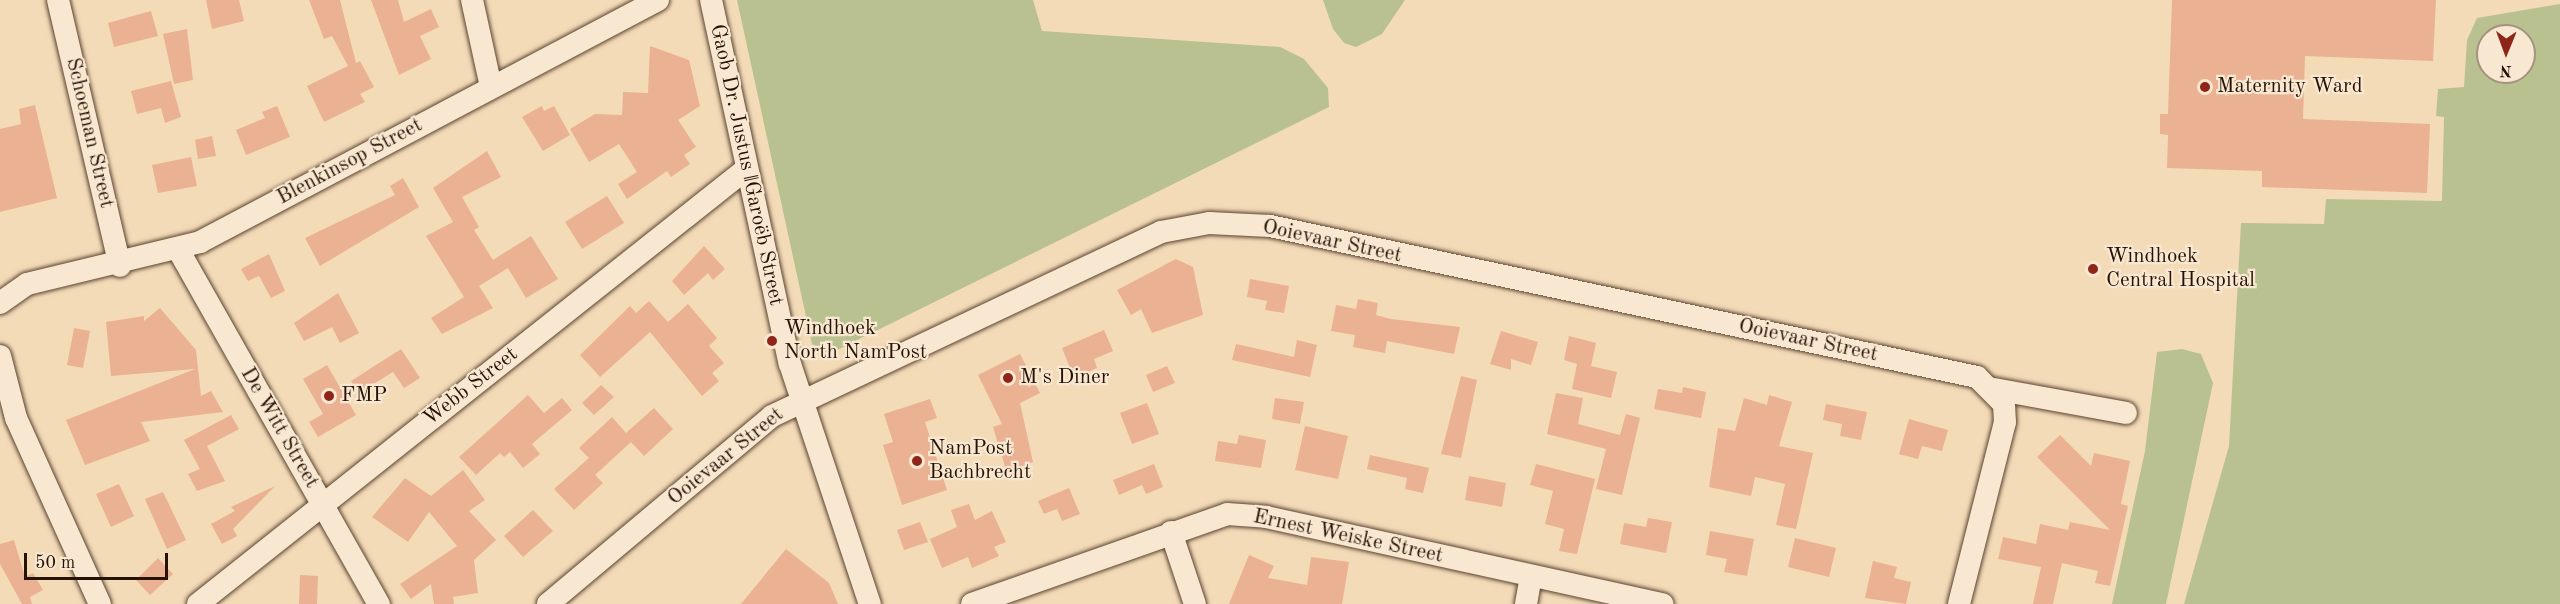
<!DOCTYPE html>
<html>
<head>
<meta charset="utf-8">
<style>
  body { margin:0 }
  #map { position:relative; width:2560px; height:604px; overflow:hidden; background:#f4dbb8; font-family:"Old Standard TT",serif }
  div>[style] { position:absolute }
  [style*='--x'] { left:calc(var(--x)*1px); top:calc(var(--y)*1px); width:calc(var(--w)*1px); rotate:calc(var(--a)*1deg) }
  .green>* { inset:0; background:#b9c190 }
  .building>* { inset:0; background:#eab192 }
  .roads { filter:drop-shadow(0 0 2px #5a4430) drop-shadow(0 0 2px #5a4430) }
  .minor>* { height:22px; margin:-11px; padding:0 11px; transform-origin:11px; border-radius:11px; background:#f8e8d1 }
  .dots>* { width:16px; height:16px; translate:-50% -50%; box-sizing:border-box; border:3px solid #f8e8d1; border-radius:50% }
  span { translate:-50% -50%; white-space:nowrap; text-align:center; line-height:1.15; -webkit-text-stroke:4.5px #f8e8d1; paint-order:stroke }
  .poi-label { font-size:21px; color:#261103 }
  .left { translate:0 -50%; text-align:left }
  .street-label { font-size:21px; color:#261103 }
  .north { position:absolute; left:2476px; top:24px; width:60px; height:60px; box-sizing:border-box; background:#f8e8d1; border:2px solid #a4927f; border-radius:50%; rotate:181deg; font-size:16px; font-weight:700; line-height:24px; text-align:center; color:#261103 }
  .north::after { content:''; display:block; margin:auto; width:21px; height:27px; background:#8f2418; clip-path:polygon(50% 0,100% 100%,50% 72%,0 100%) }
  .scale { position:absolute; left:24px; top:553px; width:144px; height:27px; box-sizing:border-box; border:3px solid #261103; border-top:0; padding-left:8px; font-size:18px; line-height:21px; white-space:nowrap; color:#261103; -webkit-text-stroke:4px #f8e8d1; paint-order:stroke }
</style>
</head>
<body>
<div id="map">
  <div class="green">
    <i style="clip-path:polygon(737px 0,1033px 0,1042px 31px,1280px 47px,1304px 59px,1328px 88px,1329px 107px,829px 354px,812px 344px)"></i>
    <i style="clip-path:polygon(1323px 0,1405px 0,1382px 34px,1356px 47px,1344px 43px,1333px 29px)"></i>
    <i style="clip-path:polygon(evenodd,2560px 4px,2560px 604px,2184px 604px,2229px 446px,2241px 223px,2324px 224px,2326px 199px,2442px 201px,2444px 117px,2436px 116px,2438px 89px,2464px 87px,2467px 40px,2477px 18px,2560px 4px,2488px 36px,2524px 36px,2524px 72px,2488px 72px,2488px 36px)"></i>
    <i style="clip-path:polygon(2182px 349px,2201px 354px,2213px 383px,2166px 604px,2112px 604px,2145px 451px,2157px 352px)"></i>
  </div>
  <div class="building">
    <i style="clip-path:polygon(206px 0,239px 0,244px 21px,212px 29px)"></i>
    <i style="clip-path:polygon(309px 0,340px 0,356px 63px,360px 61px,374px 87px,360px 94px,365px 102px,324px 122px,307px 86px,348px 66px,332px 36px,324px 39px)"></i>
    <i style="clip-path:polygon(371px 0,398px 0,404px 22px,431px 9px,439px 27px,420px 36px,431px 59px,399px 75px)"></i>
    <i style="clip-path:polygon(2172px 0,2436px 0,2433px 61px,2305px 56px,2303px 119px,2430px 124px,2427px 193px,2262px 187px,2262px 171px,2167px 168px,2168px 135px,2160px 134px,2160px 114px,2168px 114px)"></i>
    <i style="clip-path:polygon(151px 11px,158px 36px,114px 47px,108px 23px)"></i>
    <i style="clip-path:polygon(187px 29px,193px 80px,174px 84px,163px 34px)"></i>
    <i style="clip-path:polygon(650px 46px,689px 60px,700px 106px,678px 120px,696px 147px,684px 155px,690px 164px,671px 177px,667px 171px,627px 199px,618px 184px,637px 172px,619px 144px,589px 162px,570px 129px,595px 114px,622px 115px,623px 92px,648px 93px)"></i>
    <i style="clip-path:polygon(171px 81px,181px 117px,165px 123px,161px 108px,137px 114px,131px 91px)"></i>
    <i style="clip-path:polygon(35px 105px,57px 198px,0 212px,0 129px,21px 124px,19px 109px)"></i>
    <i style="clip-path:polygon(277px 106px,290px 137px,246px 155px,236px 130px,265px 118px,262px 112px)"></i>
    <i style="clip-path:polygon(542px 106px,544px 111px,554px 106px,570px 135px,543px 151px,522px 117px)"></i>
    <i style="clip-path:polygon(212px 136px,216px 156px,198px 159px,195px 140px)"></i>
    <i style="clip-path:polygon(487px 151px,501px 177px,462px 197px,479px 227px,474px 230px,493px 260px,531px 236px,558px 279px,526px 298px,508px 268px,479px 286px,493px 308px,442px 334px,431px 318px,464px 297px,426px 236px,453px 222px,433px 188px)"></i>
    <i style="clip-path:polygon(191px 157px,197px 186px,158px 193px,152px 165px)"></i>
    <i style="clip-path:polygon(403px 178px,419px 207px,320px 266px,305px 238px,395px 195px,390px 186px)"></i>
    <i style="clip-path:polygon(607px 196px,624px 223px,582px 249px,565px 222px)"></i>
    <i style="clip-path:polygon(704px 246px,725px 269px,713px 280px,708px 273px,684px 295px,672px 281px)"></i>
    <i style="clip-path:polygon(269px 254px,285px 291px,271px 298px,259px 276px,248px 281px,241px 269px)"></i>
    <i style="clip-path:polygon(1176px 259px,1193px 267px,1203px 315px,1152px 333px,1141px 309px,1131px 315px,1117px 290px)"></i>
    <i style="clip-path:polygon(1250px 279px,1289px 286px,1284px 313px,1265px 310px,1267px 301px,1247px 297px)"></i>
    <i style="clip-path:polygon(338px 293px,359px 333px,340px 343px,332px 327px,304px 341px,294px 323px)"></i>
    <i style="clip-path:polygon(1358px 299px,1378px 303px,1376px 315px,1391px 319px,1460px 327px,1454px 354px,1387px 341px,1385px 353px,1353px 347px,1355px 335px,1331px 331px,1336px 305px,1356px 309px)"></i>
    <i style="clip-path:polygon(649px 301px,668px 322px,688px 304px,717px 338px,709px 346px,724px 363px,712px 373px,719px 381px,702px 396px,650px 332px,600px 377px,580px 355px,630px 306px,636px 313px)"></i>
    <i style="clip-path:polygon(160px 308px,196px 350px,201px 396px,211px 391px,223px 412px,141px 422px,150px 441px,85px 465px,66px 420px,195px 369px,111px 376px,106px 322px,144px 316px,144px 321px)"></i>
    <i style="clip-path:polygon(74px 328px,90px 331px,83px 368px,67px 365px)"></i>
    <i style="clip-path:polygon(1104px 330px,1113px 351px,1094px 359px,1097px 368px,1074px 378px,1062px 348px)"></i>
    <i style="clip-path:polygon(1501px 331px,1538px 342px,1531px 365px,1511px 359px,1511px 370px,1490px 364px)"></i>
    <i style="clip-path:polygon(1569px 336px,1596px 343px,1591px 366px,1617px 372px,1611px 398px,1572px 389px,1577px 364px,1564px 360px)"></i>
    <i style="clip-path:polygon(1297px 340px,1317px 345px,1310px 377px,1232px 360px,1236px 344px,1294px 357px)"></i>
    <i style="clip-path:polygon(401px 349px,420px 378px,404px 388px,393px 372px,359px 393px,351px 381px)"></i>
    <i style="clip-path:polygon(1020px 354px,1040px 393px,1020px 403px,1033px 462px,1007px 473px,993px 427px,1002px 424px,978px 375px)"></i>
    <i style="clip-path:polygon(327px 365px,356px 415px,318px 437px,309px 422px,323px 414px,303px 379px)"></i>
    <i style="clip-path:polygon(1167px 366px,1175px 383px,1153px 392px,1146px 375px)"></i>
    <i style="clip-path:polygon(1461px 376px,1477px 380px,1461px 458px,1441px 454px)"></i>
    <i style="clip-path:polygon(601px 385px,614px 397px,594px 415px,582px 403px)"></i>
    <i style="clip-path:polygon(1683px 387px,1706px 392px,1701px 418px,1654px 409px,1658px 389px,1682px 393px)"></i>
    <i style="clip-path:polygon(1556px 393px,1583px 398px,1578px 424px,1620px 435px,1626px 414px,1640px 418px,1622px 495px,1596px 489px,1606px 449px,1547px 434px)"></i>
    <i style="clip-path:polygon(528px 395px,544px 413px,562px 398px,572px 410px,532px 444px,540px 454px,523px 468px,510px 452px,504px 457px,500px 453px,476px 475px,459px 457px)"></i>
    <i style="clip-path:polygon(1769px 395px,1792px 402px,1779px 446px,1813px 453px,1796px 529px,1776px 525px,1785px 484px,1755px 477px,1751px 496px,1709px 487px,1718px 428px,1735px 431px,1744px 398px,1767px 405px)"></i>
    <i style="clip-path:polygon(1275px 398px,1304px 402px,1300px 424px,1272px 419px)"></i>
    <i style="clip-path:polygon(930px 399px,937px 418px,925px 422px,947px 490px,902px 505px,883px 445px,893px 442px,884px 414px)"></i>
    <i style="clip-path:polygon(1147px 403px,1159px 434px,1132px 444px,1120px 413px)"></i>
    <i style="clip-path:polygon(1826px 404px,1867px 412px,1861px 440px,1840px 436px,1842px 424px,1823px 420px)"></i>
    <i style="clip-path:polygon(654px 408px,673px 429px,644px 456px,631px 442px,595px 475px,603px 483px,574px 510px,554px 489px,589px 458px,579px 448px,612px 417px,626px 433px)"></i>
    <i style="clip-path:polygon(231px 415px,239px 429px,207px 446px,225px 481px,197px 491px,188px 474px,200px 469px,184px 440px)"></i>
    <i style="clip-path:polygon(1909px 419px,1948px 430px,1942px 451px,1922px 446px,1918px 459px,1899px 454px)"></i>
    <i style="clip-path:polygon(1305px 426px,1348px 436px,1338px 479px,1295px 470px)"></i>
    <i style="clip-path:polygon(1239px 435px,1266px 440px,1261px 468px,1215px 461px,1218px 441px,1237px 444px)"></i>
    <i style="clip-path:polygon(2060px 435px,2091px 466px,2094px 453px,2130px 461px,2121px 504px,2128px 506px,2110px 586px,2095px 583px,2098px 571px,2062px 563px,2053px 604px,2033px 604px,2041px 567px,1998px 559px,2003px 537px,2036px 544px,2040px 524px,2068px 530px,2070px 522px,2110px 530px,2037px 457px)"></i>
    <i style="clip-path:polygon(1370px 455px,1429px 468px,1423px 493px,1405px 489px,1407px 478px,1367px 469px)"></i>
    <i style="clip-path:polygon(1154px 464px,1163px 487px,1146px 494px,1142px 485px,1119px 495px,1113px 480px)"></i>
    <i style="clip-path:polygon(1536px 464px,1595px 479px,1577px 554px,1559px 551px,1564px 529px,1545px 524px,1553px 491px,1530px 485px)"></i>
    <i style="clip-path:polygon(463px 470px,485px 500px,469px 511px,496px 540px,474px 560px,478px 593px,453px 597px,454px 604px,434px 604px,431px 584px,411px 599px,400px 584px,457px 546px,429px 512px,408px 542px,372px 517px,405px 478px,431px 496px)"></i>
    <i style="clip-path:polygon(1469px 476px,1506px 483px,1502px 507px,1465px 500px)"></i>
    <i style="clip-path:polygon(119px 484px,134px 516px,111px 527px,96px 494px)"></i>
    <i style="clip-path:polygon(275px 486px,233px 529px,237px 536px,222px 544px,211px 524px,235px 511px,231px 507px)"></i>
    <i style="clip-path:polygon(1069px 488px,1080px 514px,1062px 521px,1057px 509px,1044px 514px,1038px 501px)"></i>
    <i style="clip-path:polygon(163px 492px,186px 540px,167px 549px,145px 499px)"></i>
    <i style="clip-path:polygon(969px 504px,975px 520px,992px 511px,1006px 542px,994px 547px,999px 556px,972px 568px,968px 557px,942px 568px,930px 539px,957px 527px,951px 510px)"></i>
    <i style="clip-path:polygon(533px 510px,553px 531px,523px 557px,504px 536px)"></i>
    <i style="clip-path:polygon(1648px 518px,1672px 522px,1666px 553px,1620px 544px,1624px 523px,1646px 527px)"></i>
    <i style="clip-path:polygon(920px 522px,928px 542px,904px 550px,897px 530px)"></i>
    <i style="clip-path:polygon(1710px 531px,1754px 539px,1747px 576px,1724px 572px,1727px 559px,1706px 555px)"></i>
    <i style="clip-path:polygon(1795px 538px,1836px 548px,1829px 577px,1788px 567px)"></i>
    <i style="clip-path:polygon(14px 540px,25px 577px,33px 573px,43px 590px,30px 597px,32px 604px,22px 604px,0 564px,0 544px)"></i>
    <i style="clip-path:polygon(786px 549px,829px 583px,838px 604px,741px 604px)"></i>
    <i style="clip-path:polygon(1249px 555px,1274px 566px,1268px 578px,1307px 585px,1311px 557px,1349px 562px,1342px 604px,1229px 604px)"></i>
    <i style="clip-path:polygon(158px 558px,173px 574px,150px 595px,136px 580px)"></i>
    <i style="clip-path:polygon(1873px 561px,1897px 567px,1894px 578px,1911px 582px,1906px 604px,1865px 598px)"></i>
    <i style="clip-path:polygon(300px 575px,318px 576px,317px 604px,299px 604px)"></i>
  </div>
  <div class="roads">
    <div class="minor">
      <i style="--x:58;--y:0;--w:273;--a:76.9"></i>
      <i style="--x:472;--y:0;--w:89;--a:77.7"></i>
      <i style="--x:711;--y:0;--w:372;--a:77.8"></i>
      <i style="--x:790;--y:364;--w:253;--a:71.6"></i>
      <i style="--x:179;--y:251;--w:406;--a:60.5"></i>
      <i style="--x:0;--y:303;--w:33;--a:-35"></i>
      <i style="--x:27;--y:284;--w:178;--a:-13.6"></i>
      <i style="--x:200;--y:242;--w:518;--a:-27.85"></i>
      <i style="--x:0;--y:356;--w:64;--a:75.5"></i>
      <i style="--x:16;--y:418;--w:204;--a:65.7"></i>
      <i style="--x:1994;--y:389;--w:134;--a:10.3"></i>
      <i style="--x:1171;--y:532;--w:76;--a:71.6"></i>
      <i style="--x:198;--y:604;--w:698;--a:-38.43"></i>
      <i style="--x:548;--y:604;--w:292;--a:-40"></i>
      <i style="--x:772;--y:416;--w:430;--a:-25.3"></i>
      <i style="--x:1161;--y:232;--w:49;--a:-10.6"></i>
      <i style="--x:1209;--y:223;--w:61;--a:2.8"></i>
      <i style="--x:1270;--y:226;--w:723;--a:12.06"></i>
      <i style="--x:1977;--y:377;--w:38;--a:45"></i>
      <i style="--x:2004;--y:404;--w:18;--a:87"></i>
      <i style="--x:2005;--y:422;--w:188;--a:104.2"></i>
      <i style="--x:972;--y:604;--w:270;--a:-19.4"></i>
      <i style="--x:1227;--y:514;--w:39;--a:4"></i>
      <i style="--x:1266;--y:517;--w:406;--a:12.4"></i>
      <i style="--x:1526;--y:604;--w:27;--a:-80"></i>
    </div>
  </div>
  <div class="dots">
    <i style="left:2205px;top:87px;background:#8f2418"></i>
    <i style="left:2093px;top:269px;background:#8f2418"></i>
    <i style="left:772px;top:341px;background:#8f2418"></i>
    <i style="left:1008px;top:378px;background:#8f2418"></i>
    <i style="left:329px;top:396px;background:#8f2418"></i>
    <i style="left:917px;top:461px;background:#8f2418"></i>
  </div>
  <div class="poi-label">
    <span class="left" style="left:2217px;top:87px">Maternity Ward</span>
    <span class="left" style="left:2106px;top:269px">Windhoek<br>Central Hospital</span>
    <span class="left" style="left:784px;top:341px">Windhoek<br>North NamPost</span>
    <span class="left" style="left:1020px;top:378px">M's Diner</span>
    <span class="left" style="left:341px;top:396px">FMP</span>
    <span class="left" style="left:929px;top:461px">NamPost<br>Bachbrecht</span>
  </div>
  <div class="street-label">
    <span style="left:89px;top:133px;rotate:77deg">Schoeman Street</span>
    <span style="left:350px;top:162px;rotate:-28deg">Blenkinsop Street</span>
    <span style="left:746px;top:165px;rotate:78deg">Gaob Dr. Justus ǁGaroëb Street</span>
    <span style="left:1332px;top:242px;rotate:12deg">Ooievaar Street</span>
    <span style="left:1808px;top:341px;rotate:12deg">Ooievaar Street</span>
    <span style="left:471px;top:387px;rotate:-38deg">Webb Street</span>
    <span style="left:279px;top:428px;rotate:60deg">De Witt Street</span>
    <span style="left:726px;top:457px;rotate:-39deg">Ooievaar Street</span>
    <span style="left:1348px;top:537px;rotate:12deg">Ernest Weiske Street</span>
  </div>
  <div class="north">N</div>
  <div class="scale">50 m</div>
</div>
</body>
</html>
